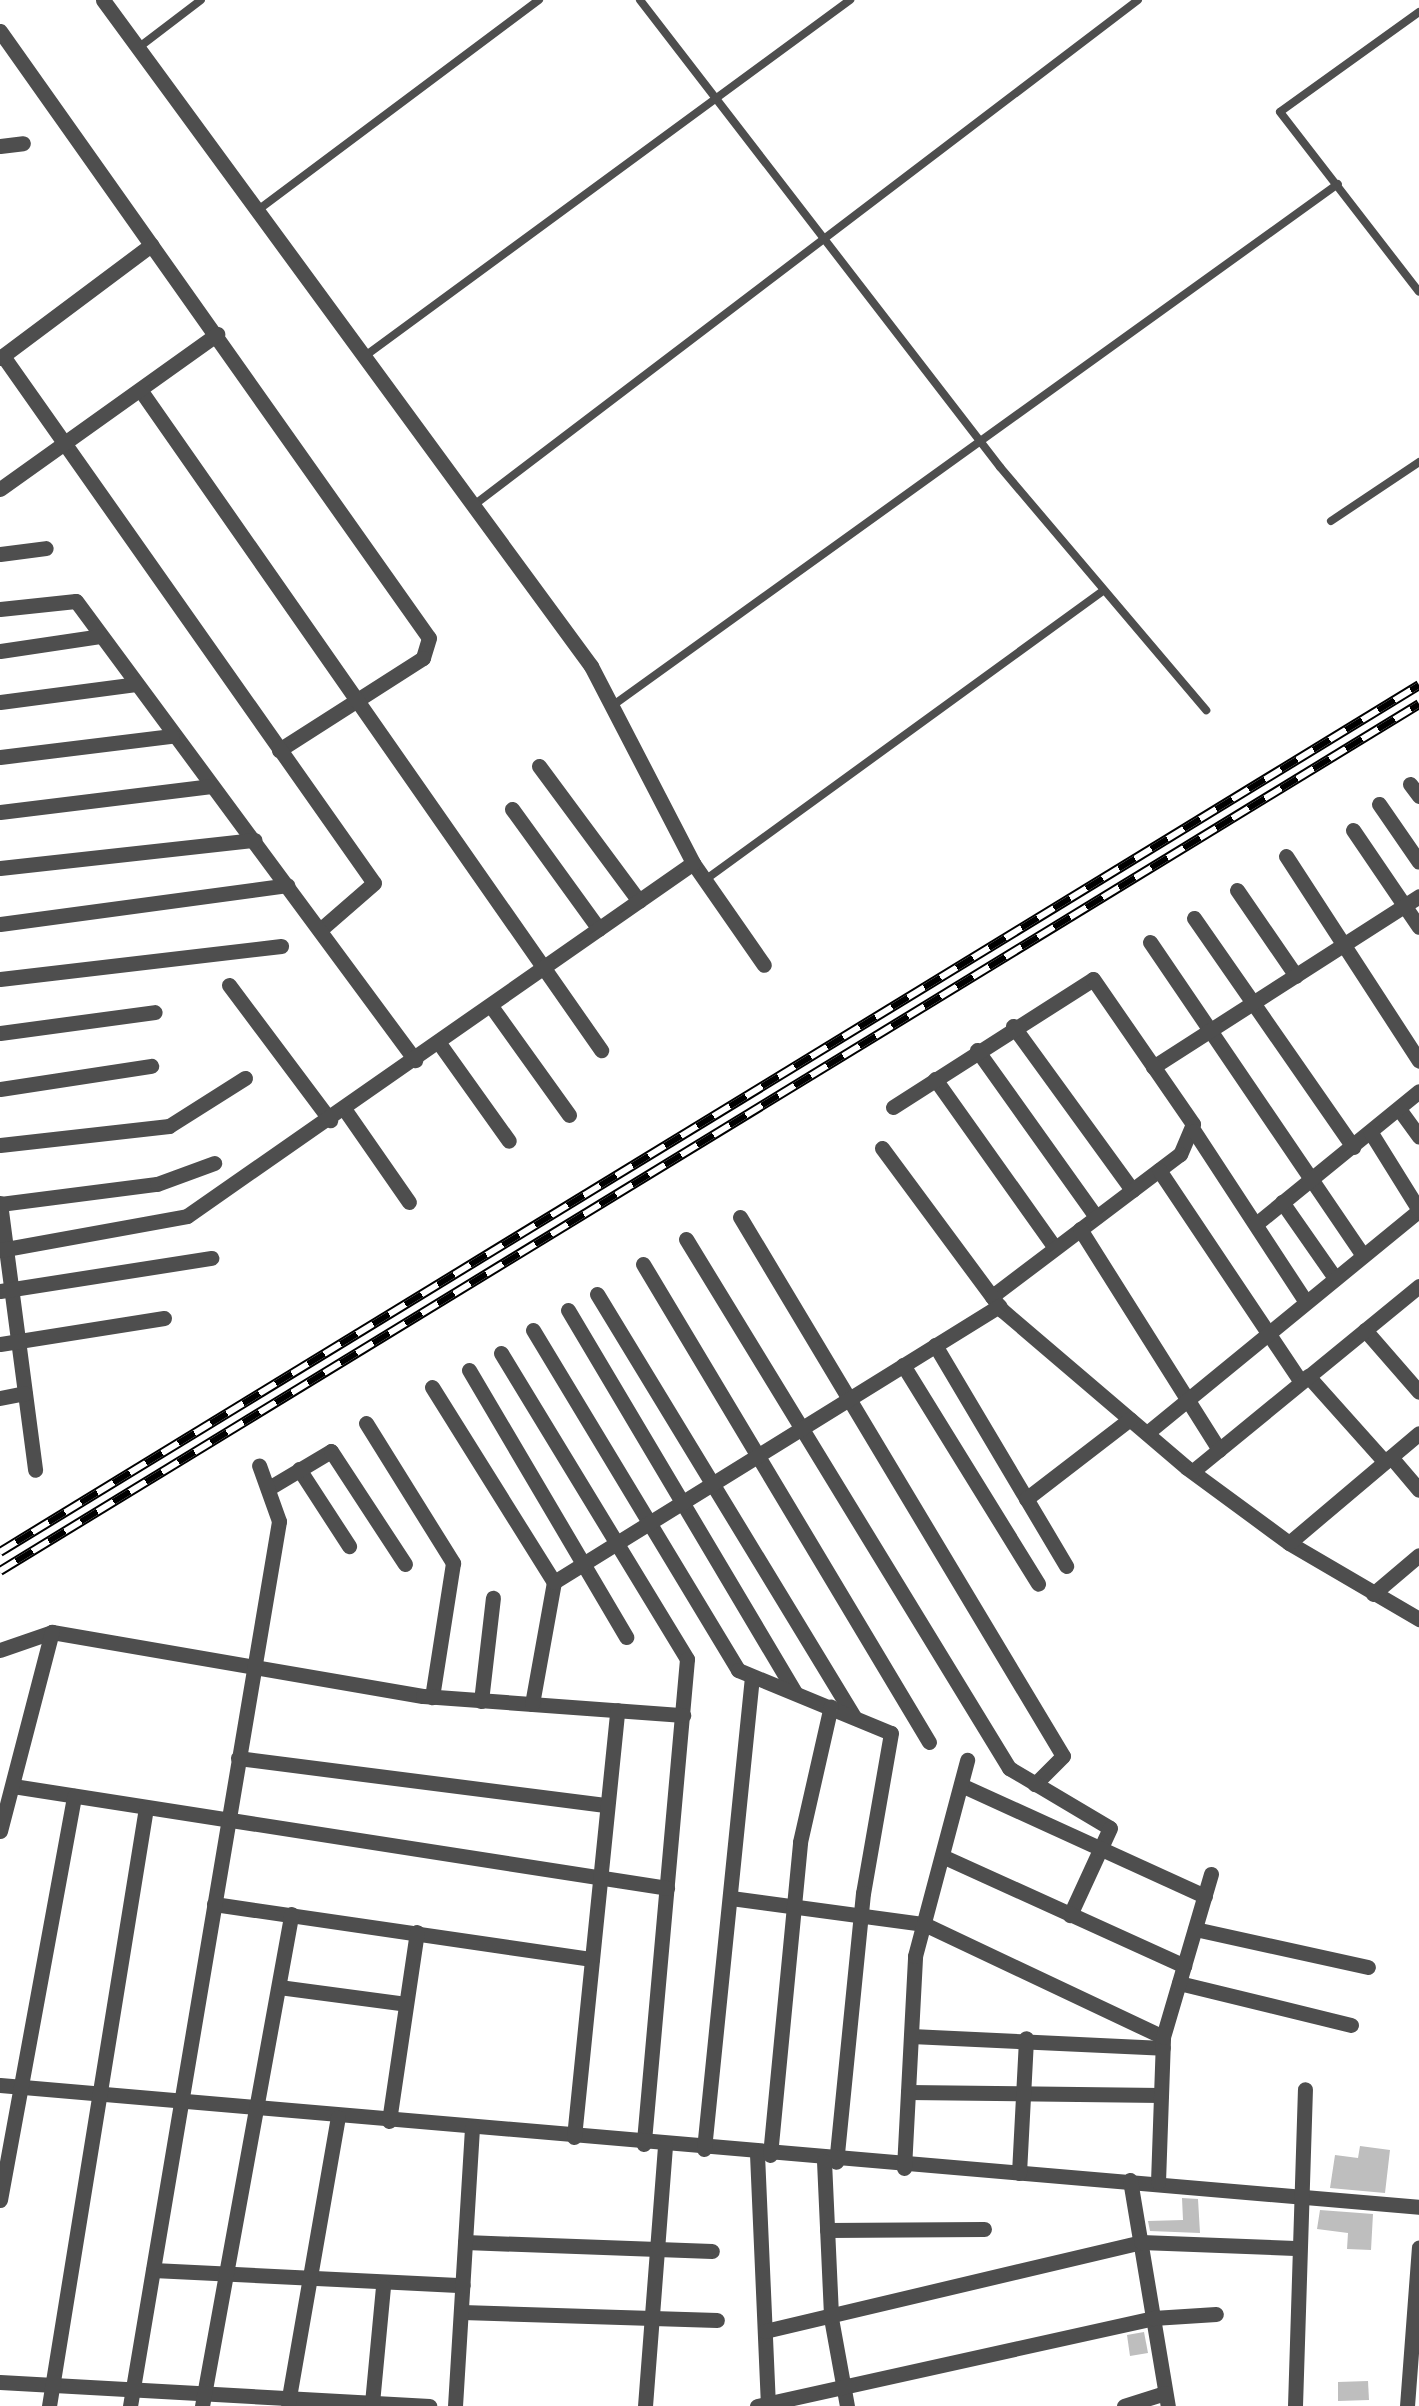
<!DOCTYPE html>
<html>
<head>
<meta charset="utf-8">
<style>
  body { margin:0 }
  #map { position:relative; width:1419px; height:2406px; overflow:hidden; background:#fff; font-family:"Titillium Web",sans-serif }
  div>[style] { position:absolute }
  [style*='--x'] { left:calc(var(--x)*1px); top:calc(var(--y)*1px); width:calc(var(--w)*1px); rotate:calc(var(--a)*1deg) }
  .building>* { inset:0; background:#bebebe }
  .lane>* { height:8px; margin:-4px; padding:0 4px; transform-origin:4px; border-radius:4px; background:#4e4e4e }
  .street>* { height:15px; margin:-7.5px; padding:0 7.5px; transform-origin:7.5px; border-radius:7.5px; background:#4e4e4e }
  .rail>* { height:10px; margin-top:-5px; transform-origin:0; background:repeating-linear-gradient(90deg,#fff 0 19px,#000 0 38px); box-sizing:border-box; border-block:2px solid #000 }
  span { translate:-50% -50%; white-space:nowrap; text-align:center; line-height:1.15; -webkit-text-stroke:10px #fff; paint-order:stroke }
</style>
</head>
<body>
<div id="map">
  <div class="building">
    <i style="clip-path:polygon(1360px 2146px,1390px 2150px,1385px 2193px,1330px 2188px,1335px 2155px,1358px 2158px)"></i>
    <i style="clip-path:polygon(1182px 2198px,1198px 2199px,1200px 2233px,1150px 2231px,1148px 2221px,1183px 2220px)"></i>
    <i style="clip-path:polygon(1320px 2210px,1373px 2214px,1371px 2250px,1347px 2249px,1348px 2233px,1317px 2229px)"></i>
    <i style="clip-path:polygon(1144px 2332px,1148px 2353px,1130px 2356px,1127px 2335px)"></i>
    <i style="clip-path:polygon(1368px 2381px,1369px 2400px,1338px 2401px,1338px 2382px)"></i>
  </div>
  <div class="lane">
    <i style="--x:640;--y:0;--w:590;--a:52.37"></i>
    <i style="--x:1000;--y:467;--w:319;--a:49.7"></i>
    <i style="--x:1419;--y:12;--w:171;--a:144.3"></i>
    <i style="--x:1280;--y:112;--w:227;--a:52.3"></i>
    <i style="--x:138;--y:48;--w:79;--a:-37.3"></i>
    <i style="--x:258;--y:210;--w:351;--a:-36.8"></i>
    <i style="--x:365;--y:356;--w:602;--a:-36.28"></i>
    <i style="--x:474;--y:505;--w:834;--a:-37.25"></i>
    <i style="--x:1331;--y:521;--w:106;--a:-33.8"></i>
    <i style="--x:612;--y:706;--w:894;--a:-35.72"></i>
    <i style="--x:705;--y:880;--w:493;--a:-36"></i>
  </div>
  <div class="street">
    <i style="--x:103;--y:0;--w:826;--a:53.77"></i>
    <i style="--x:591;--y:666;--w:222;--a:62.6"></i>
    <i style="--x:693;--y:863;--w:124;--a:55.2"></i>
    <i style="--x:0;--y:31;--w:743;--a:54.75"></i>
    <i style="--x:429;--y:638;--w:21;--a:107"></i>
    <i style="--x:423;--y:658;--w:171;--a:147.4"></i>
    <i style="--x:0;--y:146;--w:23;--a:-7"></i>
    <i style="--x:3;--y:356;--w:644;--a:54.86"></i>
    <i style="--x:374;--y:883;--w:72;--a:139"></i>
    <i style="--x:0;--y:358;--w:189;--a:-36.8"></i>
    <i style="--x:141;--y:391;--w:804;--a:55.08"></i>
    <i style="--x:0;--y:489;--w:267;--a:-35.5"></i>
    <i style="--x:0;--y:554;--w:46;--a:-7.4"></i>
    <i style="--x:0;--y:609;--w:76;--a:-6"></i>
    <i style="--x:76;--y:601;--w:571;--a:53.55"></i>
    <i style="--x:0;--y:651;--w:101;--a:-8.5"></i>
    <i style="--x:0;--y:702;--w:137;--a:-7.5"></i>
    <i style="--x:0;--y:757;--w:173;--a:-7"></i>
    <i style="--x:539;--y:766;--w:168;--a:53.5"></i>
    <i style="--x:1410;--y:784;--w:15;--a:53"></i>
    <i style="--x:1379;--y:804;--w:70;--a:55.4"></i>
    <i style="--x:512;--y:809;--w:148;--a:54.1"></i>
    <i style="--x:0;--y:812;--w:213;--a:-7"></i>
    <i style="--x:1353;--y:830;--w:117;--a:55.8"></i>
    <i style="--x:1286;--y:856;--w:244;--a:57"></i>
    <i style="--x:0;--y:868;--w:256;--a:-6.3"></i>
    <i style="--x:1237;--y:890;--w:104;--a:55.5"></i>
    <i style="--x:1194;--y:918;--w:279;--a:55.2"></i>
    <i style="--x:0;--y:924;--w:290;--a:-7.7"></i>
    <i style="--x:1150;--y:942;--w:379;--a:55.8"></i>
    <i style="--x:0;--y:979;--w:283;--a:-6.7"></i>
    <i style="--x:229;--y:985;--w:169;--a:53.2"></i>
    <i style="--x:491;--y:1006;--w:134;--a:54.4"></i>
    <i style="--x:1013;--y:1026;--w:203;--a:54"></i>
    <i style="--x:0;--y:1033;--w:156;--a:-7.7"></i>
    <i style="--x:439;--y:1043;--w:120;--a:54.5"></i>
    <i style="--x:977;--y:1050;--w:205;--a:54.5"></i>
    <i style="--x:1153;--y:1067;--w:316;--a:-32.7"></i>
    <i style="--x:935;--y:1079;--w:207;--a:54.6"></i>
    <i style="--x:0;--y:1089;--w:153;--a:-8.7"></i>
    <i style="--x:893;--y:1107;--w:237;--a:-32.6"></i>
    <i style="--x:1093;--y:979;--w:176;--a:55.4"></i>
    <i style="--x:1193;--y:1124;--w:33;--a:113"></i>
    <i style="--x:1180;--y:1154;--w:236;--a:142.9"></i>
    <i style="--x:1399;--y:1109;--w:34;--a:54"></i>
    <i style="--x:345;--y:1110;--w:112;--a:55.2"></i>
    <i style="--x:1194;--y:1131;--w:204;--a:56.8"></i>
    <i style="--x:0;--y:1145;--w:170;--a:-6.4"></i>
    <i style="--x:169;--y:1126;--w:90;--a:-32.3"></i>
    <i style="--x:882;--y:1148;--w:202;--a:53.5"></i>
    <i style="--x:1002;--y:1310;--w:243;--a:40.5"></i>
    <i style="--x:1187;--y:1468;--w:127;--a:36.3"></i>
    <i style="--x:1289;--y:1543;--w:151;--a:30.3"></i>
    <i style="--x:1159;--y:1170;--w:255;--a:56.2"></i>
    <i style="--x:1282;--y:1202;--w:93;--a:55.1"></i>
    <i style="--x:0;--y:1203;--w:269;--a:82.5"></i>
    <i style="--x:0;--y:1204;--w:158;--a:-7.3"></i>
    <i style="--x:157;--y:1184;--w:61;--a:-20.2"></i>
    <i style="--x:740;--y:1217;--w:628;--a:59.07"></i>
    <i style="--x:1063;--y:1756;--w:40;--a:135"></i>
    <i style="--x:1256;--y:1224;--w:210;--a:-39.2"></i>
    <i style="--x:1080;--y:1229;--w:261;--a:57.8"></i>
    <i style="--x:686;--y:1239;--w:620;--a:58.59"></i>
    <i style="--x:1009;--y:1768;--w:117;--a:30.7"></i>
    <i style="--x:1110;--y:1828;--w:96;--a:114.7"></i>
    <i style="--x:0;--y:1250;--w:190;--a:-10.3"></i>
    <i style="--x:187;--y:1216;--w:617;--a:-34.9"></i>
    <i style="--x:643;--y:1264;--w:557;--a:59.11"></i>
    <i style="--x:0;--y:1291;--w:214;--a:-8.9"></i>
    <i style="--x:597;--y:1294;--w:494;--a:58.7"></i>
    <i style="--x:568;--y:1310;--w:444;--a:59.3"></i>
    <i style="--x:533;--y:1330;--w:397;--a:58.9"></i>
    <i style="--x:738;--y:1670;--w:165;--a:22.4"></i>
    <i style="--x:891;--y:1733;--w:162;--a:99.9"></i>
    <i style="--x:863;--y:1893;--w:270;--a:95.7"></i>
    <i style="--x:1365;--y:1330;--w:82;--a:48.9"></i>
    <i style="--x:0;--y:1344;--w:166;--a:-9"></i>
    <i style="--x:935;--y:1345;--w:257;--a:59.3"></i>
    <i style="--x:501;--y:1353;--w:358;--a:58.7"></i>
    <i style="--x:687;--y:1659;--w:487;--a:95.1"></i>
    <i style="--x:903;--y:1365;--w:257;--a:58.3"></i>
    <i style="--x:469;--y:1370;--w:310;--a:59.5"></i>
    <i style="--x:1308;--y:1376;--w:115;--a:48.2"></i>
    <i style="--x:432;--y:1387;--w:230;--a:58"></i>
    <i style="--x:0;--y:1398;--w:25;--a:-11"></i>
    <i style="--x:366;--y:1423;--w:165;--a:58.1"></i>
    <i style="--x:453;--y:1563;--w:136;--a:98.9"></i>
    <i style="--x:1147;--y:1433;--w:352;--a:-39.3"></i>
    <i style="--x:1419;--y:1210;--w:91;--a:-121.9"></i>
    <i style="--x:1391;--y:1457;--w:43;--a:49.7"></i>
    <i style="--x:299;--y:1469;--w:92;--a:57"></i>
    <i style="--x:1193;--y:1471;--w:292;--a:-39.3"></i>
    <i style="--x:269;--y:1488;--w:72;--a:-30.8"></i>
    <i style="--x:331;--y:1451;--w:135;--a:56.8"></i>
    <i style="--x:1026;--y:1499;--w:131;--a:-37.6"></i>
    <i style="--x:1289;--y:1543;--w:170;--a:-40.2"></i>
    <i style="--x:1373;--y:1594;--w:60;--a:-40.3"></i>
    <i style="--x:0;--y:1650;--w:55;--a:-19.1"></i>
    <i style="--x:52;--y:1632;--w:376;--a:9.8"></i>
    <i style="--x:423;--y:1696;--w:261;--a:4.2"></i>
    <i style="--x:481;--y:1701;--w:104;--a:-83.4"></i>
    <i style="--x:532;--y:1704;--w:124;--a:-79.8"></i>
    <i style="--x:554;--y:1582;--w:524;--a:-31.81"></i>
    <i style="--x:238;--y:1758;--w:372;--a:7.3"></i>
    <i style="--x:961;--y:1785;--w:268;--a:24.5"></i>
    <i style="--x:13;--y:1786;--w:662;--a:8.86"></i>
    <i style="--x:0;--y:1831;--w:206;--a:-75.4"></i>
    <i style="--x:942;--y:1856;--w:266;--a:24.4"></i>
    <i style="--x:731;--y:1898;--w:195;--a:7.7"></i>
    <i style="--x:924;--y:1924;--w:264;--a:25.3"></i>
    <i style="--x:214;--y:1904;--w:382;--a:8.3"></i>
    <i style="--x:1195;--y:1929;--w:177;--a:12.4"></i>
    <i style="--x:1179;--y:1983;--w:177;--a:13.7"></i>
    <i style="--x:279;--y:1987;--w:128;--a:7.6"></i>
    <i style="--x:911;--y:2036;--w:252;--a:2.7"></i>
    <i style="--x:0;--y:2085;--w:1424;--a:4.91"></i>
    <i style="--x:908;--y:2092;--w:253;--a:0.7"></i>
    <i style="--x:389;--y:2121;--w:191;--a:-81.6"></i>
    <i style="--x:574;--y:2137;--w:429;--a:-84.2"></i>
    <i style="--x:704;--y:2149;--w:472;--a:-84.2"></i>
    <i style="--x:757;--y:2154;--w:250;--a:87.5"></i>
    <i style="--x:770;--y:2155;--w:314;--a:-84.5"></i>
    <i style="--x:800;--y:1842;--w:139;--a:-77.2"></i>
    <i style="--x:824;--y:2161;--w:157;--a:87.4"></i>
    <i style="--x:831;--y:2318;--w:89;--a:79.7"></i>
    <i style="--x:904;--y:2168;--w:212;--a:-87"></i>
    <i style="--x:915;--y:1956;--w:203;--a:-75.1"></i>
    <i style="--x:1019;--y:2173;--w:135;--a:-87"></i>
    <i style="--x:1130;--y:2180;--w:229;--a:80.5"></i>
    <i style="--x:1158;--y:2182;--w:145;--a:-88"></i>
    <i style="--x:1163;--y:2037;--w:170;--a:-73.6"></i>
    <i style="--x:0;--y:2200;--w:411;--a:-79.6"></i>
    <i style="--x:827;--y:2230;--w:157;--a:-0.4"></i>
    <i style="--x:465;--y:2242;--w:247;--a:2.1"></i>
    <i style="--x:153;--y:2270;--w:310;--a:2.8"></i>
    <i style="--x:462;--y:2312;--w:255;--a:1.8"></i>
    <i style="--x:765;--y:2331;--w:386;--a:-13.3"></i>
    <i style="--x:1141;--y:2242;--w:154;--a:2.2"></i>
    <i style="--x:0;--y:2382;--w:430;--a:3.2"></i>
    <i style="--x:288;--y:2403;--w:290;--a:-80.1"></i>
    <i style="--x:372;--y:2403;--w:117;--a:-84.6"></i>
    <i style="--x:49;--y:2406;--w:606;--a:-80.79"></i>
    <i style="--x:130;--y:2406;--w:897;--a:-80.44"></i>
    <i style="--x:279;--y:1521;--w:59;--a:-109.7"></i>
    <i style="--x:202;--y:2406;--w:500;--a:-79.7"></i>
    <i style="--x:455;--y:2406;--w:279;--a:-86.5"></i>
    <i style="--x:645;--y:2406;--w:262;--a:-85.6"></i>
    <i style="--x:757;--y:2406;--w:406;--a:-12.5"></i>
    <i style="--x:1153;--y:2318;--w:63;--a:-3.6"></i>
    <i style="--x:1124;--y:2406;--w:43;--a:-17.6"></i>
    <i style="--x:1295;--y:2406;--w:317;--a:-88.2"></i>
    <i style="--x:1407;--y:2406;--w:159;--a:-85.7"></i>
  </div>
  <div class="rail">
    <i style="--x:0;--y:1552;--w:1663;--a:-31.42"></i>
    <i style="--x:0;--y:1571;--w:1663;--a:-31.42"></i>
  </div>
</div>
</body>
</html>
